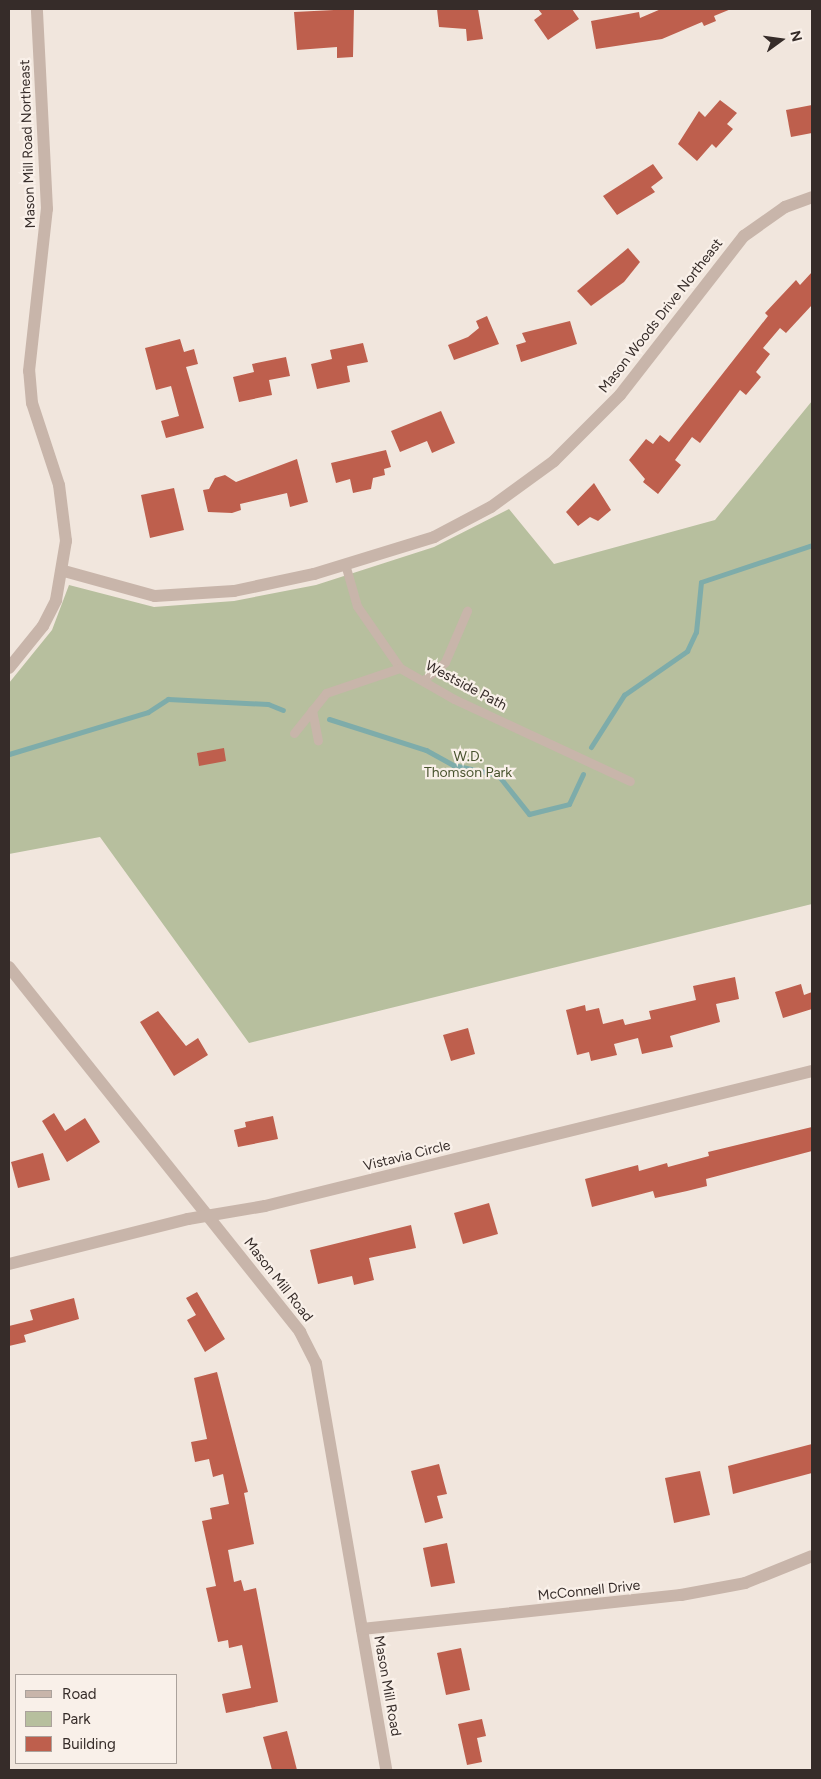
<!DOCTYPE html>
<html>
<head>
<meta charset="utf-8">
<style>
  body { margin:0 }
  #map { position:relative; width:821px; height:1779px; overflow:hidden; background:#f1e6dd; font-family:Figtree,sans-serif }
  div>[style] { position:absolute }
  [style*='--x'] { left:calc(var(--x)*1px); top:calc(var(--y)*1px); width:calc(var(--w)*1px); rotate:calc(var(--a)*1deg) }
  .green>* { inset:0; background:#b7bf9e }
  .stream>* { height:5px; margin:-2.5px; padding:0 2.5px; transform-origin:2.5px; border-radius:2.5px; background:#7eacaa }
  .building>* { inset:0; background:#be5f4d }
  .lane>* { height:9px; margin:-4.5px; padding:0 4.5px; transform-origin:4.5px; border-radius:4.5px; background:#c8b5aa }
  .street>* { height:12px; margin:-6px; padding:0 6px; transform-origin:6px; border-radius:6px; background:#c8b5aa }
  span { translate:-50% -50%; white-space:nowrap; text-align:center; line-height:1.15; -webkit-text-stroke:4.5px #f9f0e9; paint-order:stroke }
  .street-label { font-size:14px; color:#362c29 }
  .park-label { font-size:14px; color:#48532e }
  .frame { position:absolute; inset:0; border:10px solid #362c29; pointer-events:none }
  .legend { position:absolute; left:15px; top:1674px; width:162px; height:90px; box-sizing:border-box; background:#f9f0e9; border:1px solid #aba29c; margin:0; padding:6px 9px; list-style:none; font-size:15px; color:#362c29 }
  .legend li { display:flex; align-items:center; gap:10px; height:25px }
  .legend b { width:25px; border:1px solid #aba29c }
  .north { position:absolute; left:756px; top:15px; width:50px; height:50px; -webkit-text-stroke:4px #f9f0e9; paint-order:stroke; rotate:76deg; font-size:14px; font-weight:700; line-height:20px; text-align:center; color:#362c29 }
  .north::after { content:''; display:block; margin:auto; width:18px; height:22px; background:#362c29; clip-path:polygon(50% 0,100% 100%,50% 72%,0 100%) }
</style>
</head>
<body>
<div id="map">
  <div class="green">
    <i style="clip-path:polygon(812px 401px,812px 904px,249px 1043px,100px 837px,9px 854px,9px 683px,52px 630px,69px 585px,154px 607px,234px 601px,316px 585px,434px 547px,509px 509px,554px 564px,715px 520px)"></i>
  </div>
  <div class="stream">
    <i style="--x:329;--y:719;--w:102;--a:17.7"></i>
    <i style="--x:426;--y:750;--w:31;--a:29"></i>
    <i style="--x:453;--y:765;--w:46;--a:12.5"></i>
    <i style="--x:498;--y:775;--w:50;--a:51.5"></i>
    <i style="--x:529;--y:814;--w:41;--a:-14"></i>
    <i style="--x:569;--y:804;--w:33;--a:-65"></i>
    <i style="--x:591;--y:747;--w:62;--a:-57.6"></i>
    <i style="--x:624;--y:695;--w:77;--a:-34.9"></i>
    <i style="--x:687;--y:651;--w:21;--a:-65"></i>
    <i style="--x:696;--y:632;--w:50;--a:-84.3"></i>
    <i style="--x:701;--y:582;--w:117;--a:-18.4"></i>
    <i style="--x:9;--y:754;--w:145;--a:-16.8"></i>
    <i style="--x:148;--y:712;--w:24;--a:-33"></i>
    <i style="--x:168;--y:699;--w:100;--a:2.9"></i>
    <i style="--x:268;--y:704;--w:16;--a:22"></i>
  </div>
  <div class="building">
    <i style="clip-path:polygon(354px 9px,353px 57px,337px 58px,337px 47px,297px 50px,294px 12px)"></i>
    <i style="clip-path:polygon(437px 9px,478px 9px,483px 39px,467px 41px,466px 29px,439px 27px)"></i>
    <i style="clip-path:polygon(538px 9px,572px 9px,579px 19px,548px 40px,534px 20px,542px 14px)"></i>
    <i style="clip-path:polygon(661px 9px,731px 9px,714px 16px,716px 21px,704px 26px,702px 22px,662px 39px,596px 49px,591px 21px,639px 12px,640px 18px)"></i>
    <i style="clip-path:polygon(720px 100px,737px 113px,727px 124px,733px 129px,716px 148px,712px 144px,697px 161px,678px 144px,699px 111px,705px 117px)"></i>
    <i style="clip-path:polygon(812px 105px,812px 133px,791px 137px,786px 110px)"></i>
    <i style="clip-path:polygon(653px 164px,663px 178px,651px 187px,655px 192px,617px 215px,603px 196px)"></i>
    <i style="clip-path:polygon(628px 248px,640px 262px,624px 282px,591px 306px,577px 291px)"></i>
    <i style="clip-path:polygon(812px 272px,812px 305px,786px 333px,780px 328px,763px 348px,770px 354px,756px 372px,761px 377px,746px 395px,740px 390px,700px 443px,692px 437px,675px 460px,681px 465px,658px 494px,643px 482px,645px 479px,629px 460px,646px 439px,653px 444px,660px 435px,669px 442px,768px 316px,765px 313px,796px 280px,800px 285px)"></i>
    <i style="clip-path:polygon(487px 316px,499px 344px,454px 360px,448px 345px,468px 337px,479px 328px,476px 321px)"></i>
    <i style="clip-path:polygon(570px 321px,577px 344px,521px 362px,516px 345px,526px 342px,522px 333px)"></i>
    <i style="clip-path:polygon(180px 339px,184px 352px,194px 349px,198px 364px,186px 367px,204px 428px,166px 438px,161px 421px,179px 416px,171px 386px,156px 390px,145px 348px)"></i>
    <i style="clip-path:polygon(363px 343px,368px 362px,347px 366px,350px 382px,317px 389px,311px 364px,332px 359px,330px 350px)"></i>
    <i style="clip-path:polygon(286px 357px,290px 376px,269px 380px,272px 395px,239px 402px,233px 377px,254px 372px,252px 364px)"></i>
    <i style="clip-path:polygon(441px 411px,455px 443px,432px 453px,427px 441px,400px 452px,391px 431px)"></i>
    <i style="clip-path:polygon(386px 450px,391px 467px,384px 469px,385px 475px,373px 478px,371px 489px,353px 493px,350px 479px,336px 483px,331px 463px)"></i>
    <i style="clip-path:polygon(297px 459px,308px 502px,290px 507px,287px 493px,240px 504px,241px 510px,232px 513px,208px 512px,203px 490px,209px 489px,215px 478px,225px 475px,236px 482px)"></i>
    <i style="clip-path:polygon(594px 483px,611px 510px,598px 521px,590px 517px,578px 526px,566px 512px)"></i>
    <i style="clip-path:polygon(174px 488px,184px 530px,150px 538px,141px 495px)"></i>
    <i style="clip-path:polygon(224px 748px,226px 761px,199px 766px,197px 753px)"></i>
    <i style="clip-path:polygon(735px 977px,739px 999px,716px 1004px,720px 1022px,670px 1036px,673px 1047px,642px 1054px,638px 1038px,614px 1044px,617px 1055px,591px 1061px,589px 1052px,577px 1055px,566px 1010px,585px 1005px,586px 1011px,599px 1008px,603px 1024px,623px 1019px,625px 1025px,651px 1019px,649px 1011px,696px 1000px,693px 986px)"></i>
    <i style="clip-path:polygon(801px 984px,804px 995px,812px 992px,812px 1009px,783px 1018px,775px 992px)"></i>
    <i style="clip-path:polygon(158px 1011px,186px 1046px,198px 1038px,208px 1055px,174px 1076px,140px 1022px)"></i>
    <i style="clip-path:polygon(468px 1028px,475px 1054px,451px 1061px,443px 1035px)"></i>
    <i style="clip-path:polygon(54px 1113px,65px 1131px,85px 1118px,100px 1142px,67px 1162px,42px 1121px)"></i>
    <i style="clip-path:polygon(273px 1116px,278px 1139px,238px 1147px,234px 1130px,246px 1127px,245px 1122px)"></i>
    <i style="clip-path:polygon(812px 1127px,812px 1151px,706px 1179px,707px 1186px,687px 1191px,655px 1198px,653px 1191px,592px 1207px,585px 1179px,638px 1165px,639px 1171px,667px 1163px,668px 1167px,709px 1156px,708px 1152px)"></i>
    <i style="clip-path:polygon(43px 1153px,50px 1180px,18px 1188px,11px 1162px)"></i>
    <i style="clip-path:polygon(489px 1203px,498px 1234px,463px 1244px,454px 1213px)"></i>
    <i style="clip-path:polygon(411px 1225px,416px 1248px,369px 1258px,374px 1280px,354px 1285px,352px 1276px,318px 1284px,310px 1250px)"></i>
    <i style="clip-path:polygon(197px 1292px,225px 1339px,205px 1352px,187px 1320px,196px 1315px,186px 1298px)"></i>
    <i style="clip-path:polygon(74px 1298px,79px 1319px,24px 1335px,26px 1342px,9px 1346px,9px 1326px,33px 1320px,30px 1310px)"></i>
    <i style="clip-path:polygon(217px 1372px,248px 1492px,244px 1493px,254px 1544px,228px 1550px,234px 1582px,241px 1580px,244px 1591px,256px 1588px,278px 1702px,226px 1713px,222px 1694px,251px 1688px,242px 1645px,229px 1648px,228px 1640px,218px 1642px,206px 1588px,216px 1586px,202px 1521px,212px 1519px,210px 1508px,229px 1504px,223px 1474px,213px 1477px,209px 1459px,195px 1462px,191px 1442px,207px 1439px,194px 1378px)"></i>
    <i style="clip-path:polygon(812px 1444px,812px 1473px,733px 1494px,728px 1466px)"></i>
    <i style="clip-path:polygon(439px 1464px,447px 1494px,437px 1496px,443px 1518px,425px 1523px,411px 1471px)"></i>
    <i style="clip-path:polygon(700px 1471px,710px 1515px,674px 1523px,665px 1478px)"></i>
    <i style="clip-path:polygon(447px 1543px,455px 1583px,431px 1587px,423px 1548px)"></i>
    <i style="clip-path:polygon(461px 1648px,470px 1690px,446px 1695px,437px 1653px)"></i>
    <i style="clip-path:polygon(482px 1719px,486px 1736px,477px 1738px,482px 1762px,467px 1765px,458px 1724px)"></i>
    <i style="clip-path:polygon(287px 1731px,297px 1770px,272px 1770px,263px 1737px)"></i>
  </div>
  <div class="lane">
    <i style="--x:345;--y:564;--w:44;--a:74.1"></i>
    <i style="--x:357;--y:606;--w:75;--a:55.3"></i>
    <i style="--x:400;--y:668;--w:62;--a:29.9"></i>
    <i style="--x:454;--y:699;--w:194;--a:25"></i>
    <i style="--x:425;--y:679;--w:26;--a:-40"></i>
    <i style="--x:445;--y:662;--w:56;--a:-66.7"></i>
    <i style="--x:312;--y:710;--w:31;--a:79"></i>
    <i style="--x:294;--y:733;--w:51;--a:-51.3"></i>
    <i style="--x:326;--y:693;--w:78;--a:-18.7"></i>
  </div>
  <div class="street">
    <i style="--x:64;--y:571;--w:94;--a:15.4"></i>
    <i style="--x:155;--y:596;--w:79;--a:-3.6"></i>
    <i style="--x:234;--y:591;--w:82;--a:-12"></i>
    <i style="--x:314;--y:574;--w:126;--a:-17.1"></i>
    <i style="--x:434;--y:537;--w:64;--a:-27.8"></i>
    <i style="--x:491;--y:507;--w:78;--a:-36.1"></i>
    <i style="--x:554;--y:461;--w:93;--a:-45"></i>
    <i style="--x:620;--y:395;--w:202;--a:-52.1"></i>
    <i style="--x:744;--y:236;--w:50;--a:-35.3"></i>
    <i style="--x:785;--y:207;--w:29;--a:-20"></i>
    <i style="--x:9;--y:668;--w:54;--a:-51"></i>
    <i style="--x:43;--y:626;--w:29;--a:-63"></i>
    <i style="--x:56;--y:600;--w:60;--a:-80.4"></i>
    <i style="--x:66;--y:541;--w:56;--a:-97.1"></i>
    <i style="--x:59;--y:485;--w:86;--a:-108.2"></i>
    <i style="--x:32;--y:403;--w:32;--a:-95"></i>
    <i style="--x:29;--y:371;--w:163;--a:-83.7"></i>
    <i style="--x:47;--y:209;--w:200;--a:-92.9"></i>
    <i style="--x:9;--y:967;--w:467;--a:51.4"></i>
    <i style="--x:300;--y:1332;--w:35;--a:63"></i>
    <i style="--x:316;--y:1363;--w:413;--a:80.2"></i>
    <i style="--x:9;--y:1264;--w:185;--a:-14.1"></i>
    <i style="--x:188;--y:1219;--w:78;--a:-9.6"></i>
    <i style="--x:265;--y:1206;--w:563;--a:-13.86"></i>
    <i style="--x:362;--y:1629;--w:321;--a:-6.1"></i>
    <i style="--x:681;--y:1595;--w:65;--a:-10.6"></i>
    <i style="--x:745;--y:1583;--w:72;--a:-21.9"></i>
  </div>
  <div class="street-label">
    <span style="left:28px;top:144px;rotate:-92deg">Mason Mill Road Northeast</span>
    <span style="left:661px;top:316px;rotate:-52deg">Mason Woods Drive Northeast</span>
    <span style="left:466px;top:686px;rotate:28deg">Westside Path</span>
    <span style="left:407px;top:1156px;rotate:-14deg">Vistavia Circle</span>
    <span style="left:278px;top:1280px;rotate:52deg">Mason Mill Road</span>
    <span style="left:589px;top:1591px;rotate:-6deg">McConnell Drive</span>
    <span style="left:387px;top:1686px;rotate:80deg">Mason Mill Road</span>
  </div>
  <div class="park-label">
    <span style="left:468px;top:765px">W.D.<br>Thomson Park</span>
  </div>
  <div class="frame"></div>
  <ul class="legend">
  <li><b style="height:6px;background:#c8b5aa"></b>Road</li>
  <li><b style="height:14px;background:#b7bf9e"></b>Park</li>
  <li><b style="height:14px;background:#be5f4d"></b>Building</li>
  </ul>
  <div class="north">N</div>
</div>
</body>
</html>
